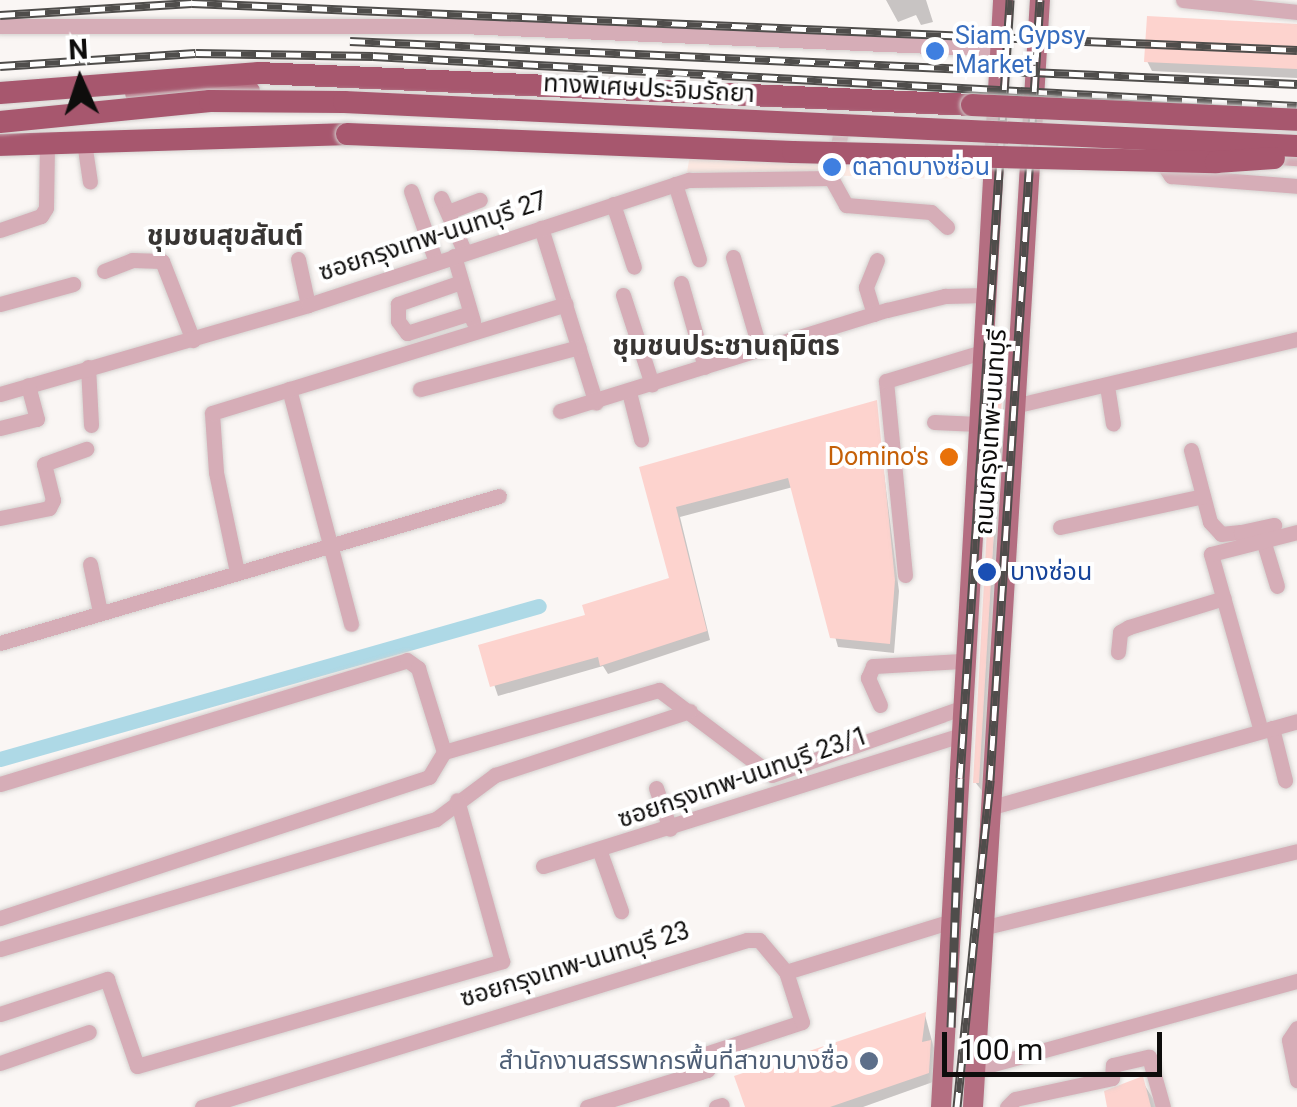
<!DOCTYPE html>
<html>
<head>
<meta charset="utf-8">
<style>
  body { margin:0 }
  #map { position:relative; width:1297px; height:1107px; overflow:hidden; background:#faf6f4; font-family:Roboto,"Noto Sans Thai",sans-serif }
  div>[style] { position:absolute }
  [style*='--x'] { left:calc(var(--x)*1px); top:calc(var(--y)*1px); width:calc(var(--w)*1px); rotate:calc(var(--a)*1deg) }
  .commercial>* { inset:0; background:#fce8e1 }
  .shadow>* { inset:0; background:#0003 }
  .canal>* { height:15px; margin:-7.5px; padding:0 7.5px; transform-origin:7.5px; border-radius:7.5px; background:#aed9e6 }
  .building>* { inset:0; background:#fdd3ce }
  .roads { filter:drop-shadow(0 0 2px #d4d1cf) drop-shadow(0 0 2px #d4d1cf) }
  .minor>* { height:15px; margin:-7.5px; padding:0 7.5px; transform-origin:7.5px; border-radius:7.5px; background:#d6adb7 }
  .major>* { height:20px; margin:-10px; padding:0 10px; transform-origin:10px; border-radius:10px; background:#b46e81 }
  .highway>* { height:22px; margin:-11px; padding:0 11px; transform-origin:11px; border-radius:11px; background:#a7576e }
  .rail>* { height:9px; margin-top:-4.5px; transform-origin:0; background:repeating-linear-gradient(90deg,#fff 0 15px,#4f4d4b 0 30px); box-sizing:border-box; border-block:2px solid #4f4d4b }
  .bridges { filter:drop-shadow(0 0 2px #d4d1cf) drop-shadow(0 0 2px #d4d1cf) }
  .highway-bridge>* { height:22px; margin:-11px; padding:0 11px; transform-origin:11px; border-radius:11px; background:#a7576e }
  .dots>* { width:28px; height:28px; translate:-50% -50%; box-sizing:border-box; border:5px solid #fff; border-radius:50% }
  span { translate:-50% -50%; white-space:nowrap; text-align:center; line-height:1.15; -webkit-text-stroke:8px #fff; paint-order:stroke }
  .shop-label { font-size:25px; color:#366cbe }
  .left { translate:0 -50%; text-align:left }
  .street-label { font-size:25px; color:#0e0d0c }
  .food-label { font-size:25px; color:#c56008 }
  .right { translate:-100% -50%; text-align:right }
  .transit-label { font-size:25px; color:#164399 }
  .service-label { font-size:25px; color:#4e5e75 }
  .neighbourhood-label { font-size:28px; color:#383533; font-weight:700 }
  .north { position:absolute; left:30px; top:30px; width:100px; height:100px; -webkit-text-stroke:8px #fff; paint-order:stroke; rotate:357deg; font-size:28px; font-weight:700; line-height:40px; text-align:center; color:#0e0d0c }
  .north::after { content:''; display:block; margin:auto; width:35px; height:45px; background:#0e0d0c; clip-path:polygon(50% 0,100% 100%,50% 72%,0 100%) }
  .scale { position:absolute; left:942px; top:1032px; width:220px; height:45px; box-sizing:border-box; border:5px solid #0e0d0c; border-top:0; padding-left:12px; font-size:30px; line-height:35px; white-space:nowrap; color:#0e0d0c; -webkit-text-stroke:8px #fff; paint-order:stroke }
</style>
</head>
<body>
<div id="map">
  <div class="commercial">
    <i style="clip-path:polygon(690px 155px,976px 162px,974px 179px,687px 172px)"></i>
  </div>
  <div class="shadow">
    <i style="clip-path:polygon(886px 0,926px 0,933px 22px,921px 25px,916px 15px,898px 22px)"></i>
    <i style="clip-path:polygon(1297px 26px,1297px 78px,1152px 71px,1147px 61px)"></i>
    <i style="clip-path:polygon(1006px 372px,1008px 376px,983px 792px,975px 782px)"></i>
    <i style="clip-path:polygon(875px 403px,899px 591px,894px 653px,838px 647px,793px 487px,680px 517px,710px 640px,608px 674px,603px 666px,498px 696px,481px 646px,588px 617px,672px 580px,642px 469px)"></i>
    <i style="clip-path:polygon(925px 1015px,935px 1052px,933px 1082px,863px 1107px,747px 1107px)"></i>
    <i style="clip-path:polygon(1141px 1079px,1158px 1107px,1110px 1107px)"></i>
  </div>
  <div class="canal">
    <i style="--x:0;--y:759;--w:560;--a:-15.85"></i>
  </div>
  <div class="building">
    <i style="clip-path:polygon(1147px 16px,1297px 24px,1297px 69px,1144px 62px)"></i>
    <i style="clip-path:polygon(996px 363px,1004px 364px,979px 783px,973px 783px)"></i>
    <i style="clip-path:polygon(877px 400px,895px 580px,890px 644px,830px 638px,788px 478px,676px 507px,707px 631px,600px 666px,598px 657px,490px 687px,478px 645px,585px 615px,582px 605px,669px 578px,639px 467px)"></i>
    <i style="clip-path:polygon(926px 1012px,922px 1042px,931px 1040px,929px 1073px,830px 1107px,745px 1107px,734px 1076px)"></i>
    <i style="clip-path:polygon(1143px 1076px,1151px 1107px,1107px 1107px,1104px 1091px)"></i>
  </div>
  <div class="roads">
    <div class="minor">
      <i style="--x:1183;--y:0;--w:115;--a:6"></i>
      <i style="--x:0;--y:26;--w:462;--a:0"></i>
      <i style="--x:462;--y:26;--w:540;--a:2.44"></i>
      <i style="--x:84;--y:142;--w:40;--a:81.5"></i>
      <i style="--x:1158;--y:156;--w:24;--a:57"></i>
      <i style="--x:1171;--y:176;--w:126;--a:4.5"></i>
      <i style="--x:1266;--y:156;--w:31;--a:4"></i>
      <i style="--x:831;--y:178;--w:31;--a:61"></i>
      <i style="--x:846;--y:205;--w:85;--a:4.7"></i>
      <i style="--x:931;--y:212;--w:22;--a:43"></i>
      <i style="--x:675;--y:184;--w:79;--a:72.3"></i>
      <i style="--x:411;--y:191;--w:75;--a:70.6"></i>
      <i style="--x:441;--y:198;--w:60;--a:66.4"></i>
      <i style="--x:613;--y:204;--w:66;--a:71.6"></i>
      <i style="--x:448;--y:212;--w:34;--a:-21"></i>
      <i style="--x:541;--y:228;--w:183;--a:72.6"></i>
      <i style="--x:0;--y:230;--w:43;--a:-18.9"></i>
      <i style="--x:41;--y:216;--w:9;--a:-58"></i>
      <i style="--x:46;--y:208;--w:64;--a:-89.1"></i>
      <i style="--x:454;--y:256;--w:68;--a:73.7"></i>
      <i style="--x:733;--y:257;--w:97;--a:73.8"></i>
      <i style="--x:298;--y:259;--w:47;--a:77.7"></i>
      <i style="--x:104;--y:271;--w:30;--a:-21"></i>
      <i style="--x:132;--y:260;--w:30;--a:2"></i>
      <i style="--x:162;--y:261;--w:85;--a:68.6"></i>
      <i style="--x:461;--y:282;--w:67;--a:160.8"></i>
      <i style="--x:398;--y:304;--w:17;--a:90"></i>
      <i style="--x:398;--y:321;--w:15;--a:53"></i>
      <i style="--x:407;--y:333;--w:66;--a:-17.6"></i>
      <i style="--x:681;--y:283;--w:87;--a:74.1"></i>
      <i style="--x:623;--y:295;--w:94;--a:72"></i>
      <i style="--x:0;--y:304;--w:76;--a:-15.3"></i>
      <i style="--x:874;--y:314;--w:28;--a:-107"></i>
      <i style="--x:866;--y:287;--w:29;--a:-68"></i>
      <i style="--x:88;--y:367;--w:58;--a:87"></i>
      <i style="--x:1107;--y:386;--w:38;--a:81"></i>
      <i style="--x:289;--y:389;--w:243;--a:75.2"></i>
      <i style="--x:420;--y:389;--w:164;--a:-14.8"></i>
      <i style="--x:629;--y:392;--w:49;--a:75.7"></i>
      <i style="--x:0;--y:394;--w:321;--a:-16.1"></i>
      <i style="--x:308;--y:305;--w:401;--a:-18.2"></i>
      <i style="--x:689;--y:180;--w:142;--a:-0.8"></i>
      <i style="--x:831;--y:178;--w:57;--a:-77.9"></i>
      <i style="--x:1018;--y:405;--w:287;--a:-13.3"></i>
      <i style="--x:560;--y:411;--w:342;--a:-17.2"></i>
      <i style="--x:887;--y:310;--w:60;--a:-13.6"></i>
      <i style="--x:945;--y:296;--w:41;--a:-1.4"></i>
      <i style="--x:934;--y:422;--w:44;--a:2.6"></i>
      <i style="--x:0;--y:428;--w:38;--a:-14"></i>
      <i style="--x:37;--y:419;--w:35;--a:-105"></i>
      <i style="--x:1191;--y:450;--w:74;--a:75.2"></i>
      <i style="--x:1210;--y:522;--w:16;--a:47"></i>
      <i style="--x:1221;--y:534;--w:20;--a:-6"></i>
      <i style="--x:1241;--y:532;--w:13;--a:72"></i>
      <i style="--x:0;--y:518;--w:50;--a:-11.5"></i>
      <i style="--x:49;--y:508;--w:9;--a:-63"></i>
      <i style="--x:53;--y:500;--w:37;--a:-104"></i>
      <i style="--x:44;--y:464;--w:45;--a:-19.7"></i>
      <i style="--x:1060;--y:527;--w:146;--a:-12.2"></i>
      <i style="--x:1241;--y:532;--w:34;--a:-12"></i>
      <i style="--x:1263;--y:540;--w:48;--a:73.1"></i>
      <i style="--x:90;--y:564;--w:49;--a:78.2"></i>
      <i style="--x:237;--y:572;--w:102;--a:-101.9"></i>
      <i style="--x:216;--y:472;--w:59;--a:-93.9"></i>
      <i style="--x:212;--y:413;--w:370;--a:-17.1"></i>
      <i style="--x:905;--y:575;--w:195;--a:-95.6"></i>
      <i style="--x:886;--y:381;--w:100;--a:-16.8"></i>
      <i style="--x:0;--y:643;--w:520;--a:-16.41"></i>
      <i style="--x:1118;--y:652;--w:20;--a:-84"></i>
      <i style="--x:1120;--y:632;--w:10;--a:-29"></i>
      <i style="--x:1129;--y:627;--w:99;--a:-17"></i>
      <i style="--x:880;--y:705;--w:30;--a:-114"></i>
      <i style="--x:868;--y:678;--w:13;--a:-67"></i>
      <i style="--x:873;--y:666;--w:90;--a:-3.2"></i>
      <i style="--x:1272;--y:728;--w:54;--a:76"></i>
      <i style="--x:1261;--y:731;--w:184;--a:-105.8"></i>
      <i style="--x:1211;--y:554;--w:89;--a:-14.3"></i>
      <i style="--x:444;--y:752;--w:224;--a:-16.1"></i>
      <i style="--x:659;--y:690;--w:141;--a:37"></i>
      <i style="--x:772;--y:775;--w:201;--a:-19.5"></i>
      <i style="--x:0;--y:784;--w:425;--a:-16.9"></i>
      <i style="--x:407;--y:660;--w:14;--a:36"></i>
      <i style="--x:418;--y:668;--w:88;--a:72.8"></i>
      <i style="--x:444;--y:752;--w:29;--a:121"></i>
      <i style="--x:429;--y:777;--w:452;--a:161.8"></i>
      <i style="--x:656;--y:788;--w:43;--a:71.1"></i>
      <i style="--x:992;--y:807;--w:317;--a:-15.7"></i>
      <i style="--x:600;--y:852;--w:63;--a:70.4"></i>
      <i style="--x:543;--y:866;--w:436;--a:-17.4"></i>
      <i style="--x:986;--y:927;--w:320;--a:-13.7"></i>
      <i style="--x:0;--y:949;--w:455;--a:-16.6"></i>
      <i style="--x:436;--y:819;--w:74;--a:-36.7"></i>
      <i style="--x:495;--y:775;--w:205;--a:-18.2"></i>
      <i style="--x:0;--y:1014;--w:113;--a:-18.1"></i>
      <i style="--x:107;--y:979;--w:92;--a:71"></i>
      <i style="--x:137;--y:1066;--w:380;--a:-16"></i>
      <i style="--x:502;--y:961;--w:167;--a:-105.6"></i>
      <i style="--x:1297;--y:1028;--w:14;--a:124"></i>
      <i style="--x:1289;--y:1040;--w:41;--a:78.7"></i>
      <i style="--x:0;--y:1063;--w:94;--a:-19.2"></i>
      <i style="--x:975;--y:1069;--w:334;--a:-15.3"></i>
      <i style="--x:202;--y:1107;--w:570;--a:-17.04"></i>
      <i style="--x:747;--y:940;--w:12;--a:0"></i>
      <i style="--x:759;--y:940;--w:42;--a:49.8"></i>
      <i style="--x:786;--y:972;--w:170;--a:-17.1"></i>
      <i style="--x:587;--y:1107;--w:126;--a:-17.1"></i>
      <i style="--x:707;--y:1070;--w:16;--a:-108"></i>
      <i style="--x:702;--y:1055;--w:105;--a:-18.3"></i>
      <i style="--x:802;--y:1022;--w:52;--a:-107.7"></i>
      <i style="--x:716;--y:1107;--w:6;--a:-18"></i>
      <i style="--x:1007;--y:1107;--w:11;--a:-45"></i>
      <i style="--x:1015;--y:1099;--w:99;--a:-12.2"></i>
      <i style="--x:1112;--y:1078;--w:13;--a:-86"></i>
      <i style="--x:1113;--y:1065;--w:37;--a:-13"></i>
      <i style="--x:1149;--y:1057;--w:52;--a:74.4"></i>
    </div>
    <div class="major">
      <i style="--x:135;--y:93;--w:115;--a:-1"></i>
      <i style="--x:941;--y:1107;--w:1109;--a:-86.79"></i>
      <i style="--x:973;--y:1107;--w:1109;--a:-86.54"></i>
    </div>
    <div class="highway">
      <i style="--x:0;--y:93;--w:260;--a:-4.4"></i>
      <i style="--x:259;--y:73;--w:714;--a:2.57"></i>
      <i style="--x:0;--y:145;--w:347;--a:-1.8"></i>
    </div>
  </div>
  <div class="rail">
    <i style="--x:0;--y:15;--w:192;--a:-3.6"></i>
    <i style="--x:192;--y:3;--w:1106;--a:2.44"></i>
    <i style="--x:350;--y:41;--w:948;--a:2.6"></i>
    <i style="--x:0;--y:66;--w:196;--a:-3.8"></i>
    <i style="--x:196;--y:53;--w:177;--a:1"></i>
    <i style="--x:373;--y:56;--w:925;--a:3.1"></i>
    <i style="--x:951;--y:1027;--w:249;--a:-87.9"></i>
    <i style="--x:960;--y:778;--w:780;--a:-86.32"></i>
    <i style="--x:957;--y:1107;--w:329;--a:-84.2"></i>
    <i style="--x:990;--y:780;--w:782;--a:-86.33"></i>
  </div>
  <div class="bridges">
    <div class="highway-bridge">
      <i style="--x:972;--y:105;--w:325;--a:2.6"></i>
      <i style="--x:0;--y:122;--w:211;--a:-5.7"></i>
      <i style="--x:210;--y:101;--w:134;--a:0.4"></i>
      <i style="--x:344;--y:102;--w:954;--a:2.64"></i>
      <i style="--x:347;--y:134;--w:446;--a:2.3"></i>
      <i style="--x:793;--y:152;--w:423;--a:1.4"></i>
      <i style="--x:1216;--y:162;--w:58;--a:-3.9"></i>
    </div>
  </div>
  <div class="dots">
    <i style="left:935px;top:51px;background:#3f7fe0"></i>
    <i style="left:832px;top:167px;background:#3f7fe0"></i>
    <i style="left:949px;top:457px;background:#e8710a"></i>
    <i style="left:987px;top:572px;background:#1a4fb4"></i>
    <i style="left:869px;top:1061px;background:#5c6f8a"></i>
  </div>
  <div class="shop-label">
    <span class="left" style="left:955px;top:51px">Siam Gypsy<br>Market</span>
    <span class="left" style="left:852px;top:167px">ตลาดบางซ่อน</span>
  </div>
  <div class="street-label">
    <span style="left:649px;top:89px;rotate:3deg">ทางพิเศษประจิมรัถยา</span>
    <span style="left:433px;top:237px;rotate:-18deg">ซอยกรุงเทพ-นนทบุรี 27</span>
    <span style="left:991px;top:432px;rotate:-86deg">ถนนกรุงเทพ-นนทบุรี</span>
    <span style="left:743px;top:778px;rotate:-19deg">ซอยกรุงเทพ-นนทบุรี 23/1</span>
    <span style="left:575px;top:965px;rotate:-17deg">ซอยกรุงเทพ-นนทบุรี 23</span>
  </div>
  <div class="food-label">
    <span class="right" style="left:929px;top:457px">Domino's</span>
  </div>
  <div class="transit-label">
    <span class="left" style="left:1010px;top:572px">บางซ่อน</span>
  </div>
  <div class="service-label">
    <span class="right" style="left:849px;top:1061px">สำนักงานสรรพากรพื้นที่สาขาบางซื่อ</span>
  </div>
  <div class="neighbourhood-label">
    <span style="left:225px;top:236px">ชุมชนสุขสันต์</span>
    <span style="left:726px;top:346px">ชุมชนประชานฤมิตร</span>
  </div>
  <div class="north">N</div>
  <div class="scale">100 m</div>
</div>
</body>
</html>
